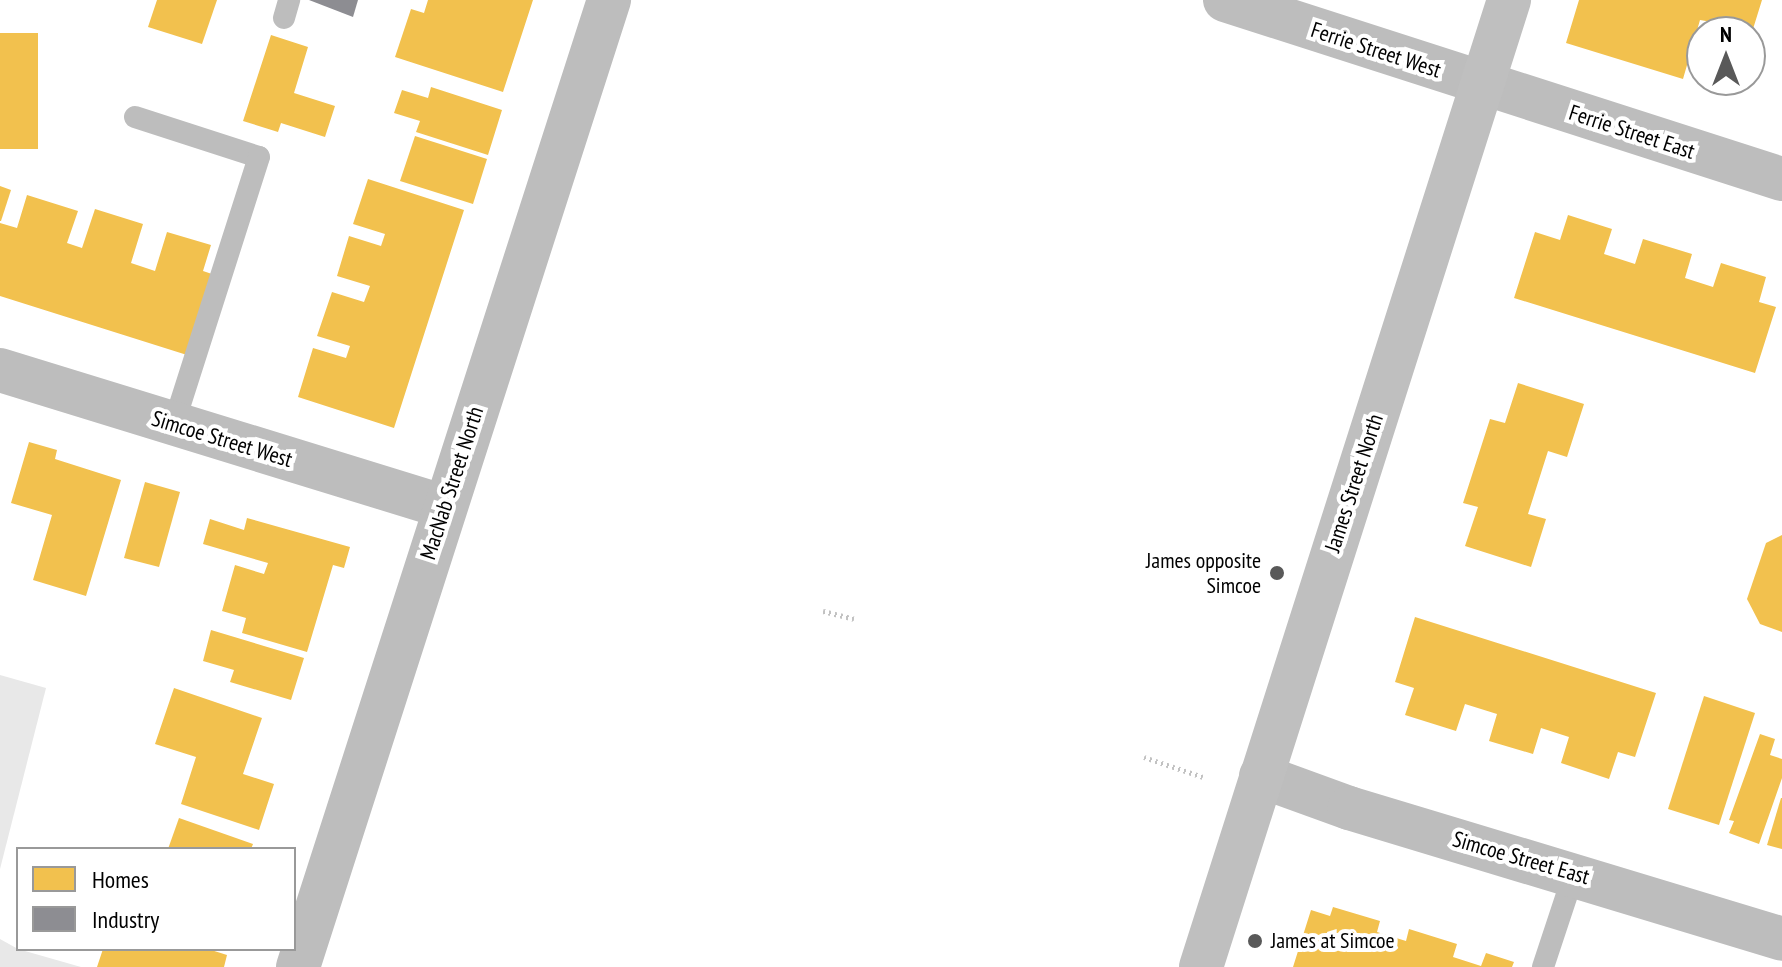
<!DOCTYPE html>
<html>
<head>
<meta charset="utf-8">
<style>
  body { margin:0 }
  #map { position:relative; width:1782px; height:967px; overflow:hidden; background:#fff; font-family:"PT Sans Narrow",sans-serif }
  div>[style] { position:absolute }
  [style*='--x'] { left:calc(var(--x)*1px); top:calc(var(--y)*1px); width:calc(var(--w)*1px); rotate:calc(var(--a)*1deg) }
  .green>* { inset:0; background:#e8e8e8 }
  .homes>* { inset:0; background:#f2c14e }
  .industry>* { inset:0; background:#8d8d92 }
  .path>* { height:5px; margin-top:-2.5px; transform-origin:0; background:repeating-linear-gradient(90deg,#c2c2c2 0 2px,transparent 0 6px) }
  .lane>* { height:22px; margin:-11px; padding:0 11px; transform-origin:11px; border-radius:11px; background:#bdbdbd }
  .street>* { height:44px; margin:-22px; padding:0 22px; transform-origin:22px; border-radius:22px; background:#bdbdbd }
  .secondary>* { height:44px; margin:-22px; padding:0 22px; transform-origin:22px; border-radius:22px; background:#bfbfbf }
  .dots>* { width:22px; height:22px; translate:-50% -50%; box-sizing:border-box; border:4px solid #fff; border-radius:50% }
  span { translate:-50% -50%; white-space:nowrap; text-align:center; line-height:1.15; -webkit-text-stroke:8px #fff; paint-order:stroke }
  .street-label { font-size:22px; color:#000 }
  .poi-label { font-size:22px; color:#000 }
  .right { translate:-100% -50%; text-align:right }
  .left { translate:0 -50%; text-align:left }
  .legend { position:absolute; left:16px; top:847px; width:280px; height:104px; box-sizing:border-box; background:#fff; border:2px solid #999; margin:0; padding:10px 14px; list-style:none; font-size:24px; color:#000 }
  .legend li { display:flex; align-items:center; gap:16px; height:40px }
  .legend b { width:40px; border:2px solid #999 }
  .north { position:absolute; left:1686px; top:16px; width:80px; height:80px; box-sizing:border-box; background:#fff; border:2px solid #999; border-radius:50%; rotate:0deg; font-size:22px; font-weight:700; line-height:32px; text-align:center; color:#000 }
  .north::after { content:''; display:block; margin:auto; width:28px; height:36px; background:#595959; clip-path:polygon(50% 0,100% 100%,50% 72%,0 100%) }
</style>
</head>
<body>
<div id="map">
  <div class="green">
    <i style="clip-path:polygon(0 675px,46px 688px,0 869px)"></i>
    <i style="clip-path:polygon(0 939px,18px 949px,81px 967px,0 967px)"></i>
  </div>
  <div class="homes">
    <i style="clip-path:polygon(157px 0,217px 0,202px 44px,148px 27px)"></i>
    <i style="clip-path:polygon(428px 0,533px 0,503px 92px,395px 57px,411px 9px,424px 13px)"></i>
    <i style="clip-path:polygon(1579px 0,1762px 0,1753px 29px,1700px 20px,1683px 79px,1566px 43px)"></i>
    <i style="clip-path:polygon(0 33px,38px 33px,38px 149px,0 149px)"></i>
    <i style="clip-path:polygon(271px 35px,308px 47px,294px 93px,335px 106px,325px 137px,281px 123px,278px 132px,243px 121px)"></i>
    <i style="clip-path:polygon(431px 87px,502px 110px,488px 155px,416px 132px,420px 121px,394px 113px,402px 90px,428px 98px)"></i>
    <i style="clip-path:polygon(415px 136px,487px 159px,473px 204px,400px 181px)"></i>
    <i style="clip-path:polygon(368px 179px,464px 210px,394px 428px,298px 397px,313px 348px,346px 358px,350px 346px,317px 336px,332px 292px,364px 302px,370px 286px,337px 276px,349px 236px,381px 246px,385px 234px,353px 224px)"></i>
    <i style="clip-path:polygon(0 186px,11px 190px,1px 221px,0 221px)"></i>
    <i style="clip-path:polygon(27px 195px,78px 211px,67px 243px,82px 248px,95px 209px,143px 224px,131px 263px,155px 271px,167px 232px,211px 245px,203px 271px,212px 274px,187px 355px,0 296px,0 223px,17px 228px)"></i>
    <i style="clip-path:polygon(1568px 215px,1612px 229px,1604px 254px,1635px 264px,1643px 239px,1692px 254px,1685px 278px,1713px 287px,1721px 263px,1766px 277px,1759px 302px,1776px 307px,1755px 373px,1514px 298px,1535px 232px,1560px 240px)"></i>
    <i style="clip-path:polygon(1518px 383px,1584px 404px,1567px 457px,1548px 451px,1528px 514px,1546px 519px,1531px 567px,1465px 546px,1478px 507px,1463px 503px,1490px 419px,1505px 423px)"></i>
    <i style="clip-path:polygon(29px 442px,57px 450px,55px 459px,121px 480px,86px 596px,33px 580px,52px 515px,11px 503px)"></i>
    <i style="clip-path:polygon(145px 482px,180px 492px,159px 567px,124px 558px)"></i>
    <i style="clip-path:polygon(247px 518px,350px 547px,344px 568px,333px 565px,307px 652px,242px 633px,246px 618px,222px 611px,235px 565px,264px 574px,268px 563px,203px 544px,210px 519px,244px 530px)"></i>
    <i style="clip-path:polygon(1782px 535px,1782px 632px,1760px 624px,1747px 599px,1766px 543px)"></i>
    <i style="clip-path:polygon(1415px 617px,1656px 693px,1635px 757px,1618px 752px,1609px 779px,1561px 763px,1569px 737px,1541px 728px,1533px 754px,1489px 741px,1497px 714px,1465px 704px,1456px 731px,1405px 715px,1414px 688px,1395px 682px)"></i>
    <i style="clip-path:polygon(211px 630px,304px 658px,291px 700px,230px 682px,234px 670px,203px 661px)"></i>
    <i style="clip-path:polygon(174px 688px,262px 718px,243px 774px,274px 784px,259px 830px,181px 804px,196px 757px,155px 744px)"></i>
    <i style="clip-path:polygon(1704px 696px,1755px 713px,1719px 825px,1668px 809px)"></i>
    <i style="clip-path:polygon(1760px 734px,1775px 739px,1770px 755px,1782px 759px,1782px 778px,1759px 844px,1729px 833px,1734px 821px,1729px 820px)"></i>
    <i style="clip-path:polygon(1781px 798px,1782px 798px,1782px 849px,1767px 845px)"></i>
    <i style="clip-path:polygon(179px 818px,253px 844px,251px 849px,168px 849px)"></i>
    <i style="clip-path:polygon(1333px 907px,1380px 921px,1377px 932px,1406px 941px,1409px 929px,1457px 944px,1453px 957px,1481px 966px,1486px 953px,1514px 962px,1512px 967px,1293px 967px,1311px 910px,1330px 916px)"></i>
    <i style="clip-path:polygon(103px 949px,208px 949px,227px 955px,224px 967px,97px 967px)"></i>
  </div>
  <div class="industry">
    <i style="clip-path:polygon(309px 0,358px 0,353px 17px)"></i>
  </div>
  <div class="path">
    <i style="--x:823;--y:611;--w:32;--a:14"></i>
    <i style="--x:1144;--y:757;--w:62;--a:18.7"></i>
  </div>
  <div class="lane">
    <i style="--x:284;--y:18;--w:19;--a:-74"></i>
    <i style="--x:135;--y:117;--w:130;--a:17.9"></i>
    <i style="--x:259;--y:157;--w:280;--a:107.7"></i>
    <i style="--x:1543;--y:967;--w:99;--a:-71.7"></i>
  </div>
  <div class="street">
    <i style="--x:1225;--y:0;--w:585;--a:17.82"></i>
    <i style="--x:0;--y:370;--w:465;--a:17.1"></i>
    <i style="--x:1261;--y:776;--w:94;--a:20"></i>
    <i style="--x:1349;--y:808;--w:452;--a:16.8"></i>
    <i style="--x:298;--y:967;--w:1016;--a:-72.17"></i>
  </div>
  <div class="secondary">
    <i style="--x:1201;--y:967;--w:1015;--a:-72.33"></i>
  </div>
  <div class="dots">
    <i style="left:1277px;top:573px;background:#595959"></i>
    <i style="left:1255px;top:941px;background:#595959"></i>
  </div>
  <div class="street-label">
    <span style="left:1376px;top:50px;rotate:18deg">Ferrie Street West</span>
    <span style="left:1632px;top:132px;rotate:18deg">Ferrie Street East</span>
    <span style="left:222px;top:439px;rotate:17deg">Simcoe Street West</span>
    <span style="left:452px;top:483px;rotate:-72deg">MacNab Street North</span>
    <span style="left:1354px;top:483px;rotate:-72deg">James Street North</span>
    <span style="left:1521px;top:858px;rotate:16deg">Simcoe Street East</span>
  </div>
  <div class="poi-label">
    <span class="right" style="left:1261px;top:573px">James opposite<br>Simcoe</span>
    <span class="left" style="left:1271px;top:941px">James at Simcoe</span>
  </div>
  <ul class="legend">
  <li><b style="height:22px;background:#f2c14e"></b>Homes</li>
  <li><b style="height:22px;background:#8d8d92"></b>Industry</li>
  </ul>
  <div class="north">N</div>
</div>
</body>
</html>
